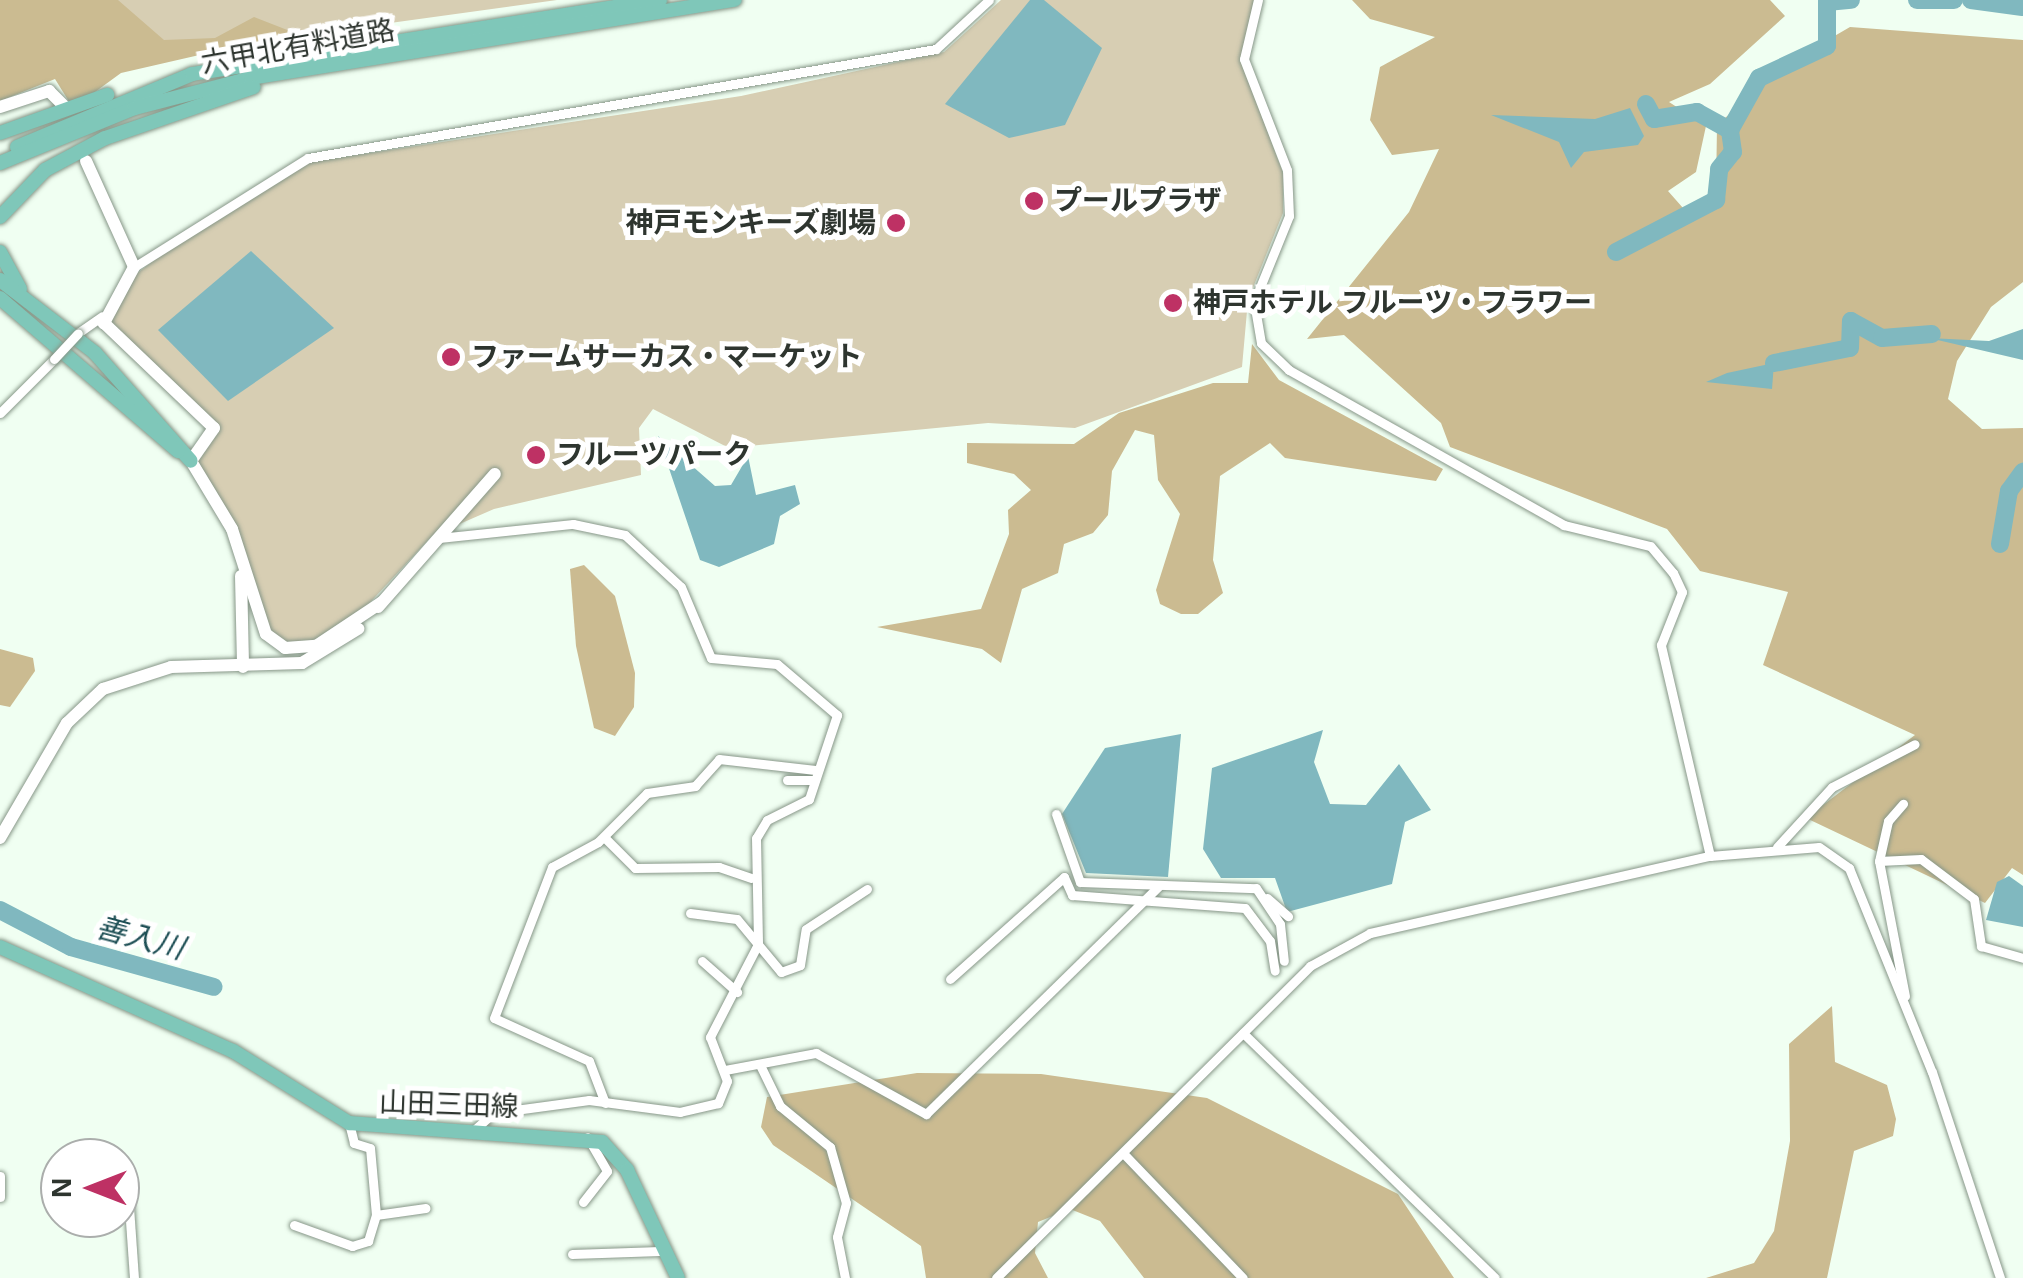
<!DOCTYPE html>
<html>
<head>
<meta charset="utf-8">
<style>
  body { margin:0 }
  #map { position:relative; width:2023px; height:1278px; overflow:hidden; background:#f0fff2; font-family:Helvetica,"Noto Sans JP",sans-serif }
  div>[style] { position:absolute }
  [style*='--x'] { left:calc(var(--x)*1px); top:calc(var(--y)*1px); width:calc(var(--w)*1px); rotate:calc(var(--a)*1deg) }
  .green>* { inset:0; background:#d7ceb3 }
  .forest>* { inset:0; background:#cbbb91 }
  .water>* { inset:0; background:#80b8bf }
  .river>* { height:18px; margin:-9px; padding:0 9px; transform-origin:9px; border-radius:9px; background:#80b8bf }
  .roads { filter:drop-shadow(0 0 2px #879788) drop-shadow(0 0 2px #879788) }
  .street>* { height:9px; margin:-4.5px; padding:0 4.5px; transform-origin:4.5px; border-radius:4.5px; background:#fff }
  .secondary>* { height:12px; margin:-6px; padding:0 6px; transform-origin:6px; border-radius:6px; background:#fff }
  .primary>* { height:14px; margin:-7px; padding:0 7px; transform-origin:7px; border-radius:7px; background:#7fc7b9 }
  .bridges { filter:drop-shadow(0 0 2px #879788) drop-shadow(0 0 2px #879788) }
  .street-bridge>* { height:9px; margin:-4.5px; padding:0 4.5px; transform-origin:4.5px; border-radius:4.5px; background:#fff }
  .dots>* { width:28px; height:28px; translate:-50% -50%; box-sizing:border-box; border:5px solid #fff; border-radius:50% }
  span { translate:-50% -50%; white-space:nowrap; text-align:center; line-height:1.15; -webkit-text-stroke:10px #fff; paint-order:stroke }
  .street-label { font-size:28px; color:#2e352f }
  .poi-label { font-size:28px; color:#2e352f; font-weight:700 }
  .left { translate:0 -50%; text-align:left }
  .right { translate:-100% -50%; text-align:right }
  .water-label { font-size:30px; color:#1e4f55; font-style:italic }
  .north { position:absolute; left:40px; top:1138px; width:100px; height:100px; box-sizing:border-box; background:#fff; border:2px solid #abaeac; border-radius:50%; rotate:270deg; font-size:28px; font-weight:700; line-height:40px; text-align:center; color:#2e352f }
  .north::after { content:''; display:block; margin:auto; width:35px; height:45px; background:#be3164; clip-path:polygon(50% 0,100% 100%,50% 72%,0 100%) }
</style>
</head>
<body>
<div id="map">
  <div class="green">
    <i style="clip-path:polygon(79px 0,557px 0,129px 59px)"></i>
    <i style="clip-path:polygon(1001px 0,1254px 0,1241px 59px,1283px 173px,1283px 213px,1248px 300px,1242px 367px,1075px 428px,988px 423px,729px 448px,653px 409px,639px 428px,641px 475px,494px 509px,432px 536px,335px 640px,287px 642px,269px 630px,230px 516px,191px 461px,216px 426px,105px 318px,135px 275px,207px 219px,312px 162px,741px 96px,944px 52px)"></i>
  </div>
  <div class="forest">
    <i style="clip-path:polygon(0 0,118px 0,164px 40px,215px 38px,254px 17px,295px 33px,121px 73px,73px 108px,55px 79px,0 101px)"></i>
    <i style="clip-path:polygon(1352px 0,1770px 0,1785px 16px,1710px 84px,1669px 102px,1706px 126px,1696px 172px,1668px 191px,1683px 208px,1716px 192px,1717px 125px,1788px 63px,1850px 27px,2023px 40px,2023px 282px,1991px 307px,1957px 361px,1948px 399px,1982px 429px,2023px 428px,2023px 875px,2012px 868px,1985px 903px,1806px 818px,1915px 735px,1763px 665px,1788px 592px,1700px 571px,1667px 529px,1450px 447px,1441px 423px,1344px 335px,1307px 339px,1409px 212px,1439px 149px,1392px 155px,1370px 120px,1380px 67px,1435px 37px,1370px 19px)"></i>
    <i style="clip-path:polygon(1252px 344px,1279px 380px,1443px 469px,1436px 481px,1285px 458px,1270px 443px,1220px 476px,1213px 560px,1223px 593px,1198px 614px,1181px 614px,1160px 604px,1156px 590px,1180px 514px,1158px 480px,1154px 435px,1135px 430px,1112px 471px,1108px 515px,1093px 533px,1064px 544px,1058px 573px,1022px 589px,1001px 663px,982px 649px,877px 627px,981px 609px,1009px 534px,1008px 510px,1031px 490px,1014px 474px,967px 463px,967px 443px,1074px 444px,1119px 413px,1213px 383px,1248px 383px)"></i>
    <i style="clip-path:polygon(584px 565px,615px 596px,635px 673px,634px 707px,615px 736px,594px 728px,576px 646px,570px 569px)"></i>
    <i style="clip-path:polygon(0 649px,33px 658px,35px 671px,10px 707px,0 705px)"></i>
    <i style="clip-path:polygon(1832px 1006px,1835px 1062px,1887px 1085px,1896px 1119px,1893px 1136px,1854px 1151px,1827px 1278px,1706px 1278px,1754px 1263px,1774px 1231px,1790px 1141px,1789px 1044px)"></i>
    <i style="clip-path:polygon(917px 1073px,1041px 1074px,1207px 1098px,1398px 1194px,1454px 1278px,1144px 1278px,1100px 1221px,1070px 1209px,1038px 1222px,1035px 1253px,1048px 1278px,926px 1278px,921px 1246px,773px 1145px,761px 1127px,767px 1097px)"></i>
  </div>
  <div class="water">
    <i style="clip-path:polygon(1030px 0,1044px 0,1102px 48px,1065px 125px,1009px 138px,945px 104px)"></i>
    <i style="clip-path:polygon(1630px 108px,1644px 136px,1638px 145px,1584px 152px,1571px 168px,1559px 142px,1491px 115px,1595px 119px)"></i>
    <i style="clip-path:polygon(251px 251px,334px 328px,228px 401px,158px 330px)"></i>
    <i style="clip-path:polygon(2023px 329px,2023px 360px,1929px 338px,1989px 341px)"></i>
    <i style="clip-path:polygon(1774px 363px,1772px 389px,1706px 382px,1727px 373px)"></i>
    <i style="clip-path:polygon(658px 436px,715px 486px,731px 485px,748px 456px,756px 495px,795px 485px,800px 504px,780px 516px,774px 544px,719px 567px,700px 560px)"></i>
    <i style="clip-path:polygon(1323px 730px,1314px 762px,1330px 804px,1366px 805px,1399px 764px,1431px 810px,1405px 822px,1392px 884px,1287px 912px,1275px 878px,1221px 878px,1203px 849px,1212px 768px)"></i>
    <i style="clip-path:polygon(1181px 734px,1168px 877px,1086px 873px,1062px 814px,1105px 748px)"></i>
    <i style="clip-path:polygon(2009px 876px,2023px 886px,2023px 927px,1986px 920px,1997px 882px)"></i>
  </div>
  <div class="river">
    <i style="--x:1917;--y:0;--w:37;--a:0"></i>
    <i style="--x:1971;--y:0;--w:52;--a:7.7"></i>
    <i style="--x:1646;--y:104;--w:17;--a:62"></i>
    <i style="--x:1654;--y:119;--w:44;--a:-9.2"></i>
    <i style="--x:1697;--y:112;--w:38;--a:29"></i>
    <i style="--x:1616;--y:252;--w:113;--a:-27.5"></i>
    <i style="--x:1716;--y:200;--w:31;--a:-84"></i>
    <i style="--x:1719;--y:169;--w:22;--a:-51"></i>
    <i style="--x:1733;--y:152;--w:22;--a:-98"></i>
    <i style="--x:1730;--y:130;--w:60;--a:-60.9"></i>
    <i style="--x:1759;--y:78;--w:75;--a:-25.2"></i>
    <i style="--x:1827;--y:46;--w:44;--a:-90"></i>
    <i style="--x:1827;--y:2;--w:24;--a:-5"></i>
    <i style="--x:1774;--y:363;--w:77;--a:-11.2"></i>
    <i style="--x:1850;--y:348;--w:27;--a:-88"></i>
    <i style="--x:1851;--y:321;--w:35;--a:29"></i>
    <i style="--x:1882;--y:338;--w:50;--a:-4.6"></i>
    <i style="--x:2000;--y:544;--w:54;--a:-80.4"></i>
    <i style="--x:2009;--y:491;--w:24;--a:-54"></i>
    <i style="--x:0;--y:910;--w:80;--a:27.5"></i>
    <i style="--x:71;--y:947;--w:148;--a:15.6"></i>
  </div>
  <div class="roads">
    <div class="street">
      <i style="--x:134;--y:267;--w:205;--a:-32.1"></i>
      <i style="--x:308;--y:158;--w:637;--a:-9.85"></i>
      <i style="--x:936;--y:49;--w:72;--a:-42.8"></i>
      <i style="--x:78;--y:333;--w:29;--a:-35"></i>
      <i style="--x:0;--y:413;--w:76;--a:-45"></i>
      <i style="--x:439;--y:538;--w:135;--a:-6"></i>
      <i style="--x:573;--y:524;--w:53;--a:11.9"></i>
      <i style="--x:625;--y:535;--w:76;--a:42.9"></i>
      <i style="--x:681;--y:587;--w:77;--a:67.1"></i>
      <i style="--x:711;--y:658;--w:66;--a:5.2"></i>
      <i style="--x:777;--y:664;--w:79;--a:40.4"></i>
      <i style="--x:837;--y:715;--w:89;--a:108.4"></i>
      <i style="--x:809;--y:799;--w:47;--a:153.4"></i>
      <i style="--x:767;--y:820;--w:21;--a:121"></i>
      <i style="--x:756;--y:838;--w:106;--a:88.9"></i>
      <i style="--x:758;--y:944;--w:105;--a:117.3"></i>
      <i style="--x:710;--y:1037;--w:47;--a:68.9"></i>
      <i style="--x:727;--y:1081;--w:24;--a:112"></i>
      <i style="--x:718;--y:1103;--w:39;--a:167"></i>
      <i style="--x:680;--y:1112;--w:92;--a:-172.5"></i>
      <i style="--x:589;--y:1100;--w:97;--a:172.3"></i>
      <i style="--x:493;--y:1113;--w:24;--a:138"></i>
      <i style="--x:787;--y:780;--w:25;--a:0"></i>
      <i style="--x:1056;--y:814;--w:72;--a:70.6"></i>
      <i style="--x:1080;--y:882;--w:176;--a:2"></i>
      <i style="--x:1256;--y:888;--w:43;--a:56.3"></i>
      <i style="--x:1280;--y:924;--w:37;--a:84"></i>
      <i style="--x:604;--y:837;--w:44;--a:45"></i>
      <i style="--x:635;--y:868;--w:84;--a:-0.7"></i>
      <i style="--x:719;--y:867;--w:34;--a:19"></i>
      <i style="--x:1777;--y:847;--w:81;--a:-47.5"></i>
      <i style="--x:1832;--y:787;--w:93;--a:-27.4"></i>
      <i style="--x:1710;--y:856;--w:109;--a:-4.7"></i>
      <i style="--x:1819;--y:847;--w:37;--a:35"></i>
      <i style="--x:1849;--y:868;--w:220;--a:67.9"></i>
      <i style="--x:1932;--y:1072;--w:217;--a:71.7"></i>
      <i style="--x:1879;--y:861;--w:41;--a:-77.3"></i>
      <i style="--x:1888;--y:821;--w:23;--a:-49"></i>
      <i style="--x:1267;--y:898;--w:28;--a:41"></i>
      <i style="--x:690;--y:913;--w:47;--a:7.3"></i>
      <i style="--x:737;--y:919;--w:69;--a:50.3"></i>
      <i style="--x:781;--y:972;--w:20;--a:-20"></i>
      <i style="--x:800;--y:965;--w:36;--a:-81"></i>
      <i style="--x:806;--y:929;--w:73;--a:-33.3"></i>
      <i style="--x:702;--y:961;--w:47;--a:41.5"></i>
      <i style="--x:950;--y:979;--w:153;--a:-41.8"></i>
      <i style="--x:1064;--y:877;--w:20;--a:66"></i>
      <i style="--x:1072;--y:895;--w:173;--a:4.3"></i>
      <i style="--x:1245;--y:908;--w:41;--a:52.9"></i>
      <i style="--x:1270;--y:941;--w:30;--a:81"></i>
      <i style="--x:1905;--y:996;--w:137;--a:-100.9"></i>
      <i style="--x:1879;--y:861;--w:42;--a:-2.7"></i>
      <i style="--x:1921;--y:859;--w:66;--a:37"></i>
      <i style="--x:1974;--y:899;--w:48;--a:81.5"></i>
      <i style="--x:1981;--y:946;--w:44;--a:15.9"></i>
      <i style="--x:1243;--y:1033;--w:351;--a:44.2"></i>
      <i style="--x:760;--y:1065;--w:46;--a:64"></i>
      <i style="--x:780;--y:1106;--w:65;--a:39.4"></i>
      <i style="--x:830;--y:1147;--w:58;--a:74.1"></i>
      <i style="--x:846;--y:1203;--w:35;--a:105"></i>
      <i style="--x:837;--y:1237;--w:42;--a:79"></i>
      <i style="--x:725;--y:1070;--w:93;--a:-10.6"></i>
      <i style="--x:816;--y:1053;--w:126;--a:29"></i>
      <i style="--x:926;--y:1114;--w:326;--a:-44.4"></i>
      <i style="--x:605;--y:1103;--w:45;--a:-110.9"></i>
      <i style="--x:589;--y:1061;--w:104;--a:-155.6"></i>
      <i style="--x:494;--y:1018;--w:162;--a:-69"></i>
      <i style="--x:552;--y:867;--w:52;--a:-28.5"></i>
      <i style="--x:598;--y:842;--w:69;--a:-45"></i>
      <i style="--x:647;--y:793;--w:49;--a:-8.3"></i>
      <i style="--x:695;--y:786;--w:36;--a:-48"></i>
      <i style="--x:719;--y:759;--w:97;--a:6.5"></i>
      <i style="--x:1123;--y:1153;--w:173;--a:46.2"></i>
      <i style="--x:0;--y:1176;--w:21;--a:90"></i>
      <i style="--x:127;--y:1178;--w:100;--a:86"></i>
      <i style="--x:583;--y:1202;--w:39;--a:-52"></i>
      <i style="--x:607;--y:1171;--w:39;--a:-120"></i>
      <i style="--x:376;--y:1215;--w:50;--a:-8"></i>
      <i style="--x:294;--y:1225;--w:62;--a:19.9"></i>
      <i style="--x:352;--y:1246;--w:17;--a:-17"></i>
      <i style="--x:368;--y:1241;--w:27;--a:-73"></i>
      <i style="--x:376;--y:1215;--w:67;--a:-95.1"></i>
      <i style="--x:370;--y:1148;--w:17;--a:-163"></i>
      <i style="--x:354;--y:1143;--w:21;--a:-104"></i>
      <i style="--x:572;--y:1254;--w:88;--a:-2"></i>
      <i style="--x:996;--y:1278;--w:443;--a:-44.8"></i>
      <i style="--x:1310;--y:966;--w:68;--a:-28.8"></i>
      <i style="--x:1370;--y:933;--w:349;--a:-12.8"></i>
      <i style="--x:1710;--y:856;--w:217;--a:-103.1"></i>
      <i style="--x:1661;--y:645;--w:57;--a:-68.4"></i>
      <i style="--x:1682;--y:592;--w:21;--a:-115"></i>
      <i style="--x:1673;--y:573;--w:35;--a:-130"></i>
      <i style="--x:1650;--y:546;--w:89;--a:-166.3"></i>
      <i style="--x:1564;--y:525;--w:316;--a:-150.6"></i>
      <i style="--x:1289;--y:370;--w:39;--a:-136"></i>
      <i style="--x:1261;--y:343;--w:42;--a:-99.7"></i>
      <i style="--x:1254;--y:302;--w:93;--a:-67.9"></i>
      <i style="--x:1289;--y:216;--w:46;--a:-92.5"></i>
      <i style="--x:1287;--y:170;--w:119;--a:-111.2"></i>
      <i style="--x:1244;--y:59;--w:61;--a:-76.7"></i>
    </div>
    <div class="secondary">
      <i style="--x:0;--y:107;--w:52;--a:-18.1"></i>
      <i style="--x:49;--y:91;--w:21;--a:45"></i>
      <i style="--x:86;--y:161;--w:116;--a:65.6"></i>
      <i style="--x:134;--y:267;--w:64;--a:118.2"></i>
      <i style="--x:104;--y:323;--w:152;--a:43.7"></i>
      <i style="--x:214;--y:428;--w:40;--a:124.9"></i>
      <i style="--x:191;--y:461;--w:79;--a:58.9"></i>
      <i style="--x:232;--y:529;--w:110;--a:72.1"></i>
      <i style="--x:266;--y:634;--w:24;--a:36"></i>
      <i style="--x:285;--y:648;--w:31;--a:-4"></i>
      <i style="--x:316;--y:646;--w:79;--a:-33.7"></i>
      <i style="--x:241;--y:576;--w:91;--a:88.7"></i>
      <i style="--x:378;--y:607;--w:177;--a:-48.7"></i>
      <i style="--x:0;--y:838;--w:133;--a:-59.8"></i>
      <i style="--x:67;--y:723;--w:50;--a:-43.4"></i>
      <i style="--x:103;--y:689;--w:71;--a:-17.9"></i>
      <i style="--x:171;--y:667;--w:131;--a:-1.7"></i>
      <i style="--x:302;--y:663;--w:66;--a:-31.3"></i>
    </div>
    <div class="primary">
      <i style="--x:0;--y:133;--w:114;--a:-19.6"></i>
      <i style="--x:17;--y:147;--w:190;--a:-22.6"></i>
      <i style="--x:192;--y:74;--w:474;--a:-9"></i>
      <i style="--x:0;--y:163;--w:146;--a:-22.2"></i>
      <i style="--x:135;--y:108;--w:120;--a:-14.5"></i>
      <i style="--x:251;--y:78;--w:490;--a:-9.2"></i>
      <i style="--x:0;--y:217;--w:65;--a:-46.2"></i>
      <i style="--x:45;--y:170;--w:68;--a:-28.1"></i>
      <i style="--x:105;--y:138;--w:157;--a:-18.9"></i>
      <i style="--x:0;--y:252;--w:42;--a:61.6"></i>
      <i style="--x:0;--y:280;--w:120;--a:37.5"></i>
      <i style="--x:95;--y:353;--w:144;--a:48.4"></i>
      <i style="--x:0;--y:298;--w:235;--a:40.7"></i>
      <i style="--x:0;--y:947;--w:255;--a:24.1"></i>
      <i style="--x:233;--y:1051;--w:137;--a:31.8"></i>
      <i style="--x:349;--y:1123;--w:254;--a:4.3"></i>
      <i style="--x:602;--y:1142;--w:38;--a:48"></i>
      <i style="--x:627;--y:1170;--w:119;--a:64.7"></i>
    </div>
  </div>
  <div class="bridges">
    <div class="street-bridge">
      <i style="--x:54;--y:359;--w:35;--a:-47"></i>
    </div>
  </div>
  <div class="dots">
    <i style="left:1034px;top:201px;background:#be3164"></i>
    <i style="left:896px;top:223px;background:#be3164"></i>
    <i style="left:1173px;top:303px;background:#be3164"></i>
    <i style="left:451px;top:357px;background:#be3164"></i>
    <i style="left:536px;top:455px;background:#be3164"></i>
  </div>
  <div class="street-label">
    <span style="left:298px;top:47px;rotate:-10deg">六甲北有料道路</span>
    <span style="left:449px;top:1105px;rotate:2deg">山田三田線</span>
  </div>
  <div class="poi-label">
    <span class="left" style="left:1054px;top:201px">プールプラザ</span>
    <span class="right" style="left:876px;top:223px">神戸モンキーズ劇場</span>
    <span class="left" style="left:1193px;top:303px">神戸ホテル フルーツ・フラワー</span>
    <span class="left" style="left:471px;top:357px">ファームサーカス・マーケット</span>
    <span class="left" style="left:556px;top:455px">フルーツパーク</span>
  </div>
  <div class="water-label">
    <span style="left:140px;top:938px;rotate:15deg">善入川</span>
  </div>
  <div class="north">N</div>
</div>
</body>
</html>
